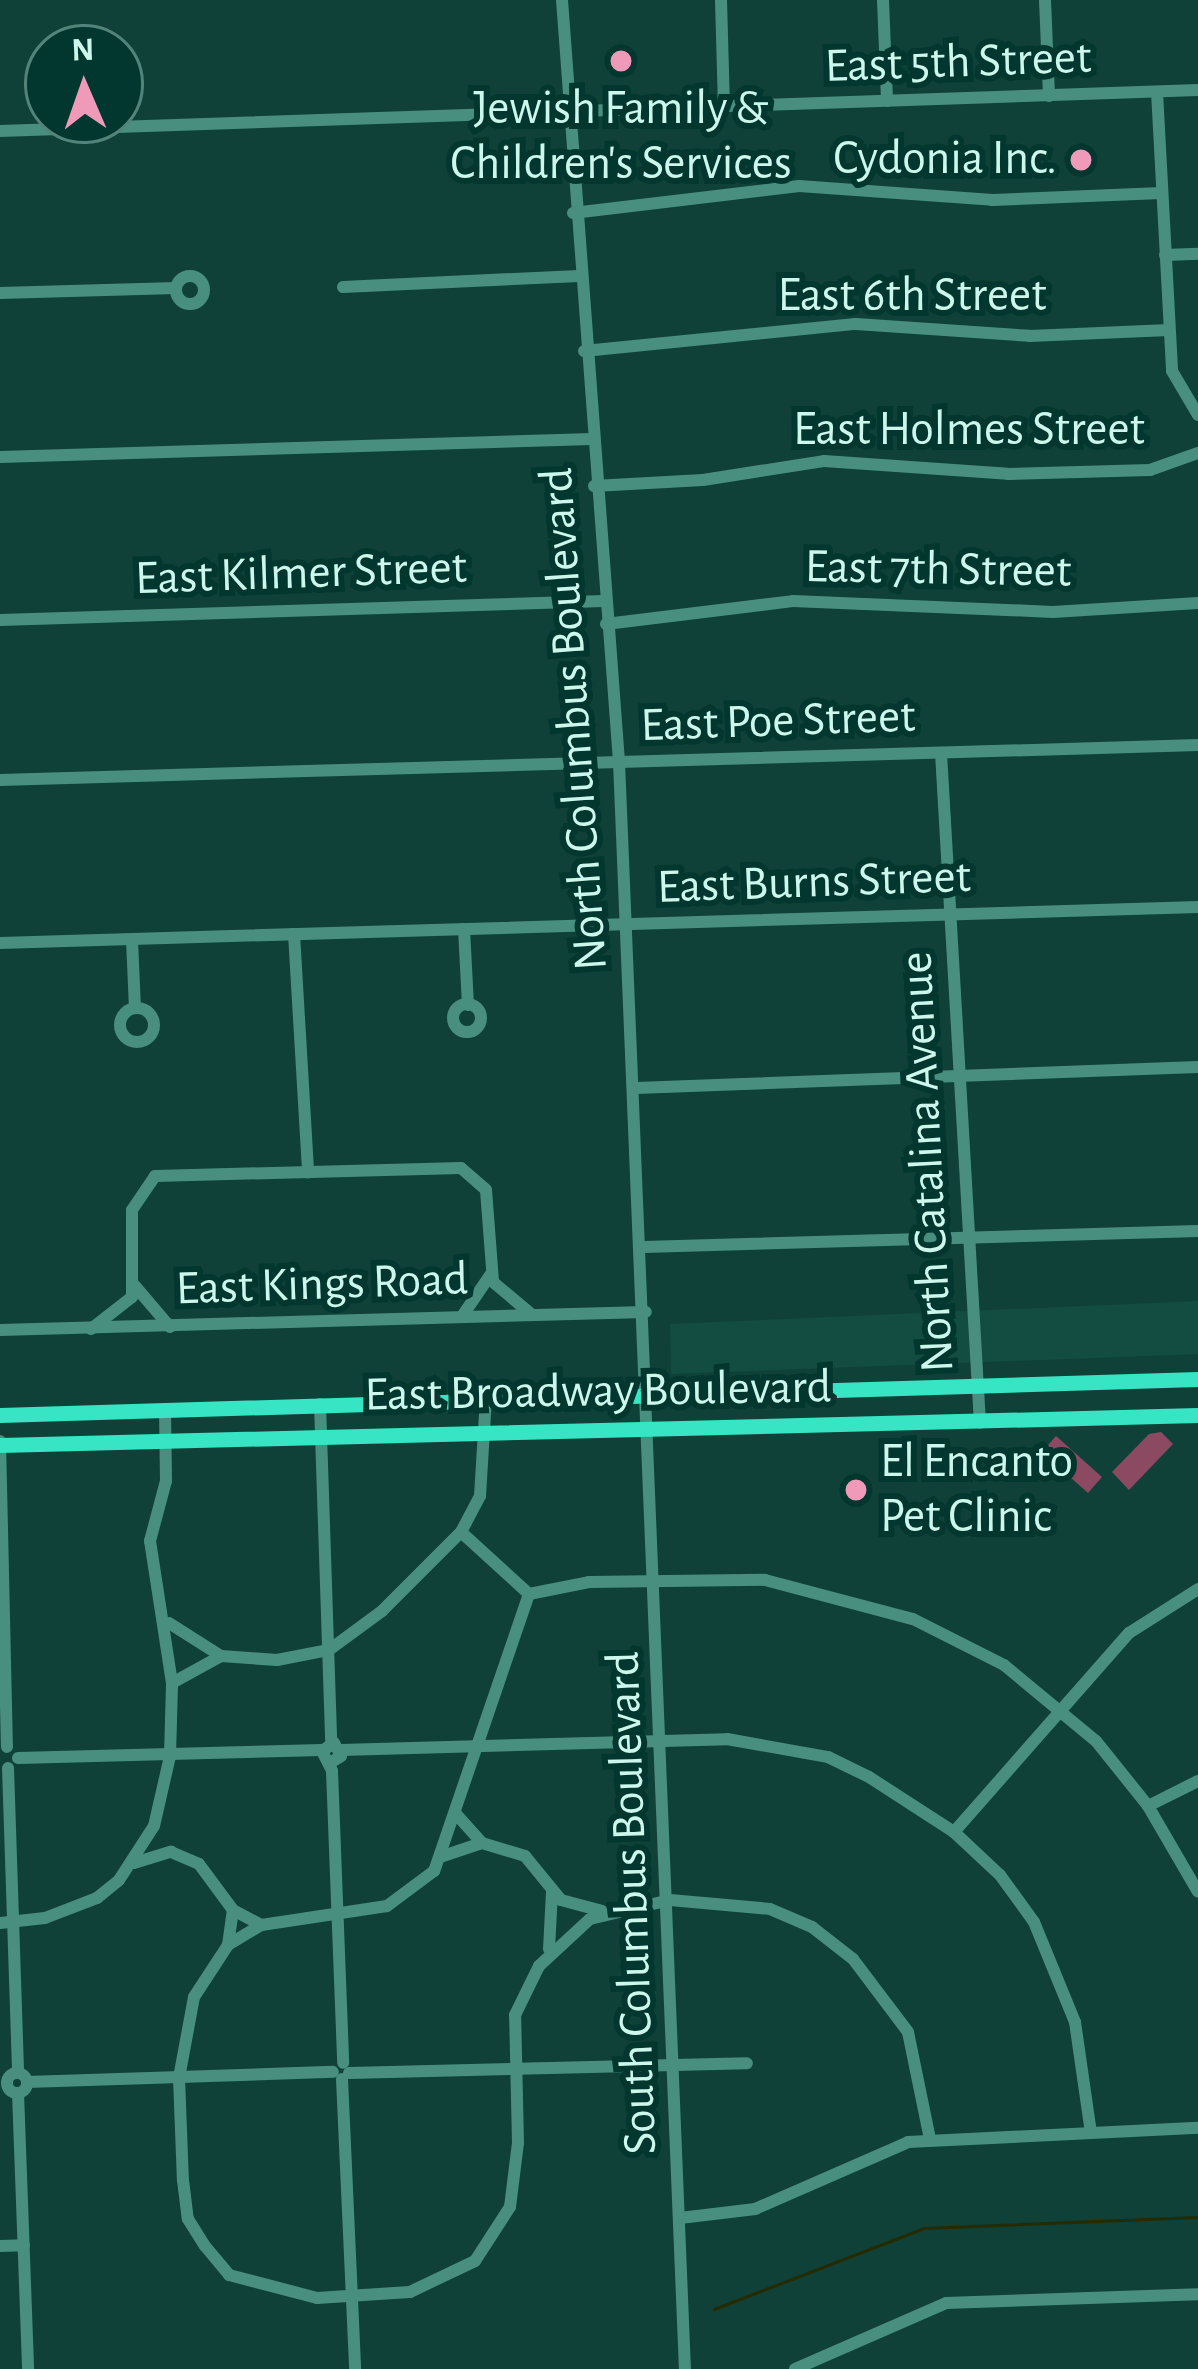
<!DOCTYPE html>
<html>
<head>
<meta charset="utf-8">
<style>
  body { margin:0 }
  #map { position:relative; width:1198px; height:2369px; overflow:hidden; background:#0f4138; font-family:"Alegreya Sans",sans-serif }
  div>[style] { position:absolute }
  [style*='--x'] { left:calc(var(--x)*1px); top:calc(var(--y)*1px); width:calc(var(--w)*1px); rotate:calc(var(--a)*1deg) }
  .built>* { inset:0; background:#134d42 }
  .green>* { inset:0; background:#8c4a62 }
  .stream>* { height:3px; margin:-1.5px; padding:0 1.5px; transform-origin:1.5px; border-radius:1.5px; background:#252b00 }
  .minor>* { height:12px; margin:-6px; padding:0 6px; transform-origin:6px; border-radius:6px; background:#498f7f }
  .minor>.ring { margin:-6px; padding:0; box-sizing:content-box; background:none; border:12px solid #498f7f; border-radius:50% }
  .major>* { height:15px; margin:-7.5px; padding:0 7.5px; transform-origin:7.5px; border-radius:7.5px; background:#37e5c5 }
  .dots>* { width:33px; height:33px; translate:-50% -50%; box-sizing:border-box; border:6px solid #01372e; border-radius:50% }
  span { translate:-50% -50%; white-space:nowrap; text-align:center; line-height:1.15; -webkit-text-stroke:12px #01372e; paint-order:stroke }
  .street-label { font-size:48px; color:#cdf7ec }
  .poi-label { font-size:48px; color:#cdf7ec }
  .right { translate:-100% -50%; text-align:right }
  .left { translate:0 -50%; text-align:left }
  .north { position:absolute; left:24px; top:24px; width:120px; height:120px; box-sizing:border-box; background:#01372e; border:3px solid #53847a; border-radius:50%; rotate:358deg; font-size:33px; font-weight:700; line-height:48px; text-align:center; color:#cdf7ec }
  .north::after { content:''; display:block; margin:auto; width:42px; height:54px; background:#ef9ab8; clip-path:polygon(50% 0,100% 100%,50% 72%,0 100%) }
</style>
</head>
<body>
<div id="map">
  <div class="built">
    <i style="clip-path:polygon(1198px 1301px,1198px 1354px,671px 1374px,670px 1324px)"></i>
  </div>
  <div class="green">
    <i style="clip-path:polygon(1161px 1432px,1173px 1444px,1129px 1490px,1112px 1472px,1149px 1434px)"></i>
    <i style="clip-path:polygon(1056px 1436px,1102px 1477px,1088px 1493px,1042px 1452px)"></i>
  </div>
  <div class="stream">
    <i style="--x:714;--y:2309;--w:225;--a:-21.1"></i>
    <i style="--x:924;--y:2228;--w:274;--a:-2.3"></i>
  </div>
  <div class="minor">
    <i style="--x:562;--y:0;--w:764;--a:85.72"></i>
    <i style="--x:619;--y:762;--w:1608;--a:87.65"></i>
    <i style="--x:721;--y:0;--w:108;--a:88.4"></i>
    <i style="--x:883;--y:0;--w:101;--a:87.7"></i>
    <i style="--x:1045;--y:0;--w:96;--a:87.6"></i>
    <i style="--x:1157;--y:92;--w:279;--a:86.9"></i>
    <i style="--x:1172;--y:371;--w:51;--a:59.4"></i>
    <i style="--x:0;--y:131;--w:1199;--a:-1.96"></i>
    <i style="--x:573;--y:213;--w:228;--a:-6.8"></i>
    <i style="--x:799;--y:186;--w:194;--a:4.1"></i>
    <i style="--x:992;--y:200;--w:169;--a:-2.4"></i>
    <i style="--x:1165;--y:255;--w:33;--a:-2"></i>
    <i class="ring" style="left:176px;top:276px;width:16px;height:16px"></i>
    <i style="--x:343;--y:287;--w:236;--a:-2.7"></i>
    <i style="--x:0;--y:293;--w:176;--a:-1.6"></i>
    <i style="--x:584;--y:351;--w:273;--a:-5.7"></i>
    <i style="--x:856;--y:324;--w:174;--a:3.9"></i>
    <i style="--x:1030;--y:336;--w:139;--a:-2.5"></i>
    <i style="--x:0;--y:457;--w:592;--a:-1.74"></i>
    <i style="--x:594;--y:486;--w:109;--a:-3.2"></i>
    <i style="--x:703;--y:480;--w:122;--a:-8.9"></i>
    <i style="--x:824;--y:461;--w:184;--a:4"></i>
    <i style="--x:1008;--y:474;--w:142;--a:-1.6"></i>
    <i style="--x:1150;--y:470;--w:51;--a:-19.5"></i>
    <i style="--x:0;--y:620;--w:604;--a:-1.8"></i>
    <i style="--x:606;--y:624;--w:188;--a:-7"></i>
    <i style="--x:793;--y:601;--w:260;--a:2.4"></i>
    <i style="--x:1053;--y:612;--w:145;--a:-3.6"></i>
    <i style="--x:941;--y:753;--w:671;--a:86.67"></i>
    <i style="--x:0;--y:780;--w:1199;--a:-1.67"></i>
    <i style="--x:464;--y:929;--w:76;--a:87"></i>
    <i style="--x:294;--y:934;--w:239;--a:86.6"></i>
    <i style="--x:132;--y:940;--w:68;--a:87.5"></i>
    <i style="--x:0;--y:943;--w:1199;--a:-1.72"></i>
    <i class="ring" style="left:453px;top:1004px;width:16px;height:16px"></i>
    <i class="ring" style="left:120px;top:1008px;width:22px;height:22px"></i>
    <i style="--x:636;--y:1088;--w:562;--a:-2.14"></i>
    <i style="--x:644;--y:1247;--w:554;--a:-1.65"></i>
    <i style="--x:135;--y:1286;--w:54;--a:49.5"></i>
    <i style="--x:463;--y:1315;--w:50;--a:-55.7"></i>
    <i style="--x:91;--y:1329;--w:52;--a:-38"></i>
    <i style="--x:132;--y:1297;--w:87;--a:-90"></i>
    <i style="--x:132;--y:1210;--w:41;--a:-55.9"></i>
    <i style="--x:155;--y:1176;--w:306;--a:-1.5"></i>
    <i style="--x:461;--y:1168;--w:33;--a:41"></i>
    <i style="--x:486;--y:1190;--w:92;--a:85.6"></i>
    <i style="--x:493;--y:1282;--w:48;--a:40"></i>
    <i style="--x:0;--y:1330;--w:646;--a:-1.6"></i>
    <i style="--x:320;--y:1404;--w:339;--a:88.1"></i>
    <i style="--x:0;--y:1441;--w:306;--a:88.7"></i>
    <i style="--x:461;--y:1532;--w:92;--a:42.4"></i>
    <i style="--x:529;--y:1594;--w:293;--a:108.9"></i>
    <i style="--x:434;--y:1871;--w:59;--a:143.3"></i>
    <i style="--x:387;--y:1906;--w:127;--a:171.4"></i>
    <i style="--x:261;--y:1925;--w:39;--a:149"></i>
    <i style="--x:228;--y:1945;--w:62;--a:123.2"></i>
    <i style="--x:194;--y:1997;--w:82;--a:100.5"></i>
    <i style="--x:179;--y:2078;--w:102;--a:87.8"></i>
    <i style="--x:183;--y:2180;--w:39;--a:83"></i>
    <i style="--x:188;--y:2219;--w:32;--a:58"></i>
    <i style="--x:205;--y:2246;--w:38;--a:50"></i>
    <i style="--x:229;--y:2275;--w:91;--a:14.6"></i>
    <i style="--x:317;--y:2298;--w:93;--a:-3.7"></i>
    <i style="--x:410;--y:2292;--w:72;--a:-25.5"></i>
    <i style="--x:475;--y:2261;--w:64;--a:-57.1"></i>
    <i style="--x:510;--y:2207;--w:64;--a:-82.9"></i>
    <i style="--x:518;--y:2143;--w:128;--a:-91.3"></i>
    <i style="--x:515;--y:2015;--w:55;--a:-63.9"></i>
    <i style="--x:539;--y:1966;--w:69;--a:-42.7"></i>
    <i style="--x:590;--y:1919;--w:82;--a:-13.4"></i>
    <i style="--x:670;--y:1900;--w:100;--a:5.1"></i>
    <i style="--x:770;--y:1909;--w:46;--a:23.2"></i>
    <i style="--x:812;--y:1927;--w:52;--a:38"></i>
    <i style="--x:853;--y:1959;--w:91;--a:53"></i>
    <i style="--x:908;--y:2032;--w:109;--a:78.4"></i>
    <i style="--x:529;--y:1594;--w:61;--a:-11.3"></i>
    <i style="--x:589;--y:1582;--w:176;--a:-0.7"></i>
    <i style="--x:765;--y:1580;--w:153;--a:14.8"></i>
    <i style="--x:913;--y:1619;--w:102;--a:26.8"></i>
    <i style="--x:1004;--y:1665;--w:119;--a:39.6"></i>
    <i style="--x:1096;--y:1741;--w:83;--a:51.3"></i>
    <i style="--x:1148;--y:1806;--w:99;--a:59.8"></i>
    <i style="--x:169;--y:1623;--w:62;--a:32.4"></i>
    <i style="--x:172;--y:1683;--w:56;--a:-28.9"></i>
    <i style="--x:221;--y:1656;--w:56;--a:4.1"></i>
    <i style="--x:277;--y:1660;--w:53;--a:-10.9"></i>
    <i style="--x:329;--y:1650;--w:66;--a:-36.3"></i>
    <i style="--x:382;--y:1611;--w:112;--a:-45"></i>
    <i style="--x:461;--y:1532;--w:41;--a:-62.2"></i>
    <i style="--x:480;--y:1496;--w:97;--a:-86.5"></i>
    <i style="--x:341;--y:1750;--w:386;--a:-1.6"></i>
    <i style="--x:727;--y:1739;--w:103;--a:10.1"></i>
    <i style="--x:828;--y:1757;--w:46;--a:26"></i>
    <i style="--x:869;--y:1777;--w:101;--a:32.9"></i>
    <i style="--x:954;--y:1832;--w:63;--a:43.1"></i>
    <i style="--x:1000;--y:1875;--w:58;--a:54.1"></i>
    <i style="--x:1034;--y:1922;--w:108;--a:67.7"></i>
    <i style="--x:1075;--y:2022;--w:112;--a:81.8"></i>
    <i style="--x:18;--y:1758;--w:304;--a:-1.5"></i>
    <i style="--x:330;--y:1763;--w:13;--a:-32"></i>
    <i style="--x:341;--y:1756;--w:15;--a:-118"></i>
    <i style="--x:334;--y:1743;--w:14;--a:146"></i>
    <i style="--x:322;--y:1751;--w:22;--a:63"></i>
    <i style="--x:332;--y:1771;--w:292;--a:87.8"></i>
    <i style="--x:8;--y:1768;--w:305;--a:88.1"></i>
    <i style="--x:1148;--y:1806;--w:56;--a:-26.6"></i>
    <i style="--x:456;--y:1814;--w:39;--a:48"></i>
    <i style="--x:482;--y:1843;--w:45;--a:16.8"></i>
    <i style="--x:525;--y:1856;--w:57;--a:50.7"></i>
    <i style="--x:561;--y:1900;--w:42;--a:15"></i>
    <i style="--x:954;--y:1832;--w:265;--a:-48.7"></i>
    <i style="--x:1129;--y:1633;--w:82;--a:-32.5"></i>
    <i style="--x:443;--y:1856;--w:41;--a:-18.4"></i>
    <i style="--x:134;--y:1863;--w:39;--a:-17"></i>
    <i style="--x:171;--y:1852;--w:30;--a:23"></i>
    <i style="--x:199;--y:1864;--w:57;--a:53.5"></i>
    <i style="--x:233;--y:1910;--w:32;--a:28"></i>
    <i style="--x:0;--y:1923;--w:45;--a:-6.3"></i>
    <i style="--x:45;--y:1918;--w:56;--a:-21"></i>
    <i style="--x:97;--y:1898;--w:28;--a:-39"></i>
    <i style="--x:119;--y:1880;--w:64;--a:-57.1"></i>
    <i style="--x:154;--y:1826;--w:72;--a:-77.1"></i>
    <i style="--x:170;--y:1756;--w:73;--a:-88.4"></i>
    <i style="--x:172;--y:1683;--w:144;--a:-98.8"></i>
    <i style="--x:150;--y:1541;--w:62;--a:-75.1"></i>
    <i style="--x:166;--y:1481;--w:72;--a:-90.8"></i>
    <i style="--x:228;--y:1945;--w:35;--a:-82"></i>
    <i style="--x:549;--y:1949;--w:57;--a:-87"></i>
    <i style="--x:349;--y:2073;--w:398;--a:-1.4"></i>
    <i class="ring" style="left:7px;top:2073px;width:8px;height:8px"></i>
    <i style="--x:342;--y:2079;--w:290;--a:87.4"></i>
    <i style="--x:27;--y:2082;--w:306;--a:-1.9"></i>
    <i style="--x:18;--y:2093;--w:276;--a:87.9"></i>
    <i style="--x:680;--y:2218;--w:76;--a:-6.8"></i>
    <i style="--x:755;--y:2209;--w:167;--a:-23.6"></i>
    <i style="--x:908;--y:2142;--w:290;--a:-2.8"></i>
    <i style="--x:0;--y:2246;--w:24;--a:-2"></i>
    <i style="--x:795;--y:2369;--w:165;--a:-23.6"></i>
    <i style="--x:946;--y:2303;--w:252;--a:-2"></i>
  </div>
  <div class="major">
    <i style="--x:0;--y:1415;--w:1199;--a:-1.72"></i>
    <i style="--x:0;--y:1445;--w:1198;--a:-1.43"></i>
  </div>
  <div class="dots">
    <i style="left:621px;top:61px;background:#ef9ab8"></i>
    <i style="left:1081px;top:160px;background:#ef9ab8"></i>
    <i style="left:856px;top:1490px;background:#ef9ab8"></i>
  </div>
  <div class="street-label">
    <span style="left:958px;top:63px;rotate:-2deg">East 5th Street</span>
    <span style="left:912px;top:297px">East 6th Street</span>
    <span style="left:969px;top:431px">East Holmes Street</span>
    <span style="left:938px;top:570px;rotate:1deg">East 7th Street</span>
    <span style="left:301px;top:574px;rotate:-2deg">East Kilmer Street</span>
    <span style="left:575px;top:719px;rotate:-94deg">North Columbus Boulevard</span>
    <span style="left:778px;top:722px;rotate:-2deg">East Poe Street</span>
    <span style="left:814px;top:883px;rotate:-2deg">East Burns Street</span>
    <span style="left:928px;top:1162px;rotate:-93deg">North Catalina Avenue</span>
    <span style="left:322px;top:1285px;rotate:-2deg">East Kings Road</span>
    <span style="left:598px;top:1392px;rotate:-1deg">East Broadway Boulevard</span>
    <span style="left:633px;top:1903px;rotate:-92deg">South Columbus Boulevard</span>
  </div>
  <div class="poi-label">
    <span style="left:621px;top:137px">Jewish Family &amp;<br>Children's Services</span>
    <span class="right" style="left:1057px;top:160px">Cydonia Inc.</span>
    <span class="left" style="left:880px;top:1490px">El Encanto<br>Pet Clinic</span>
  </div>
  <div class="north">N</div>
</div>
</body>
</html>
